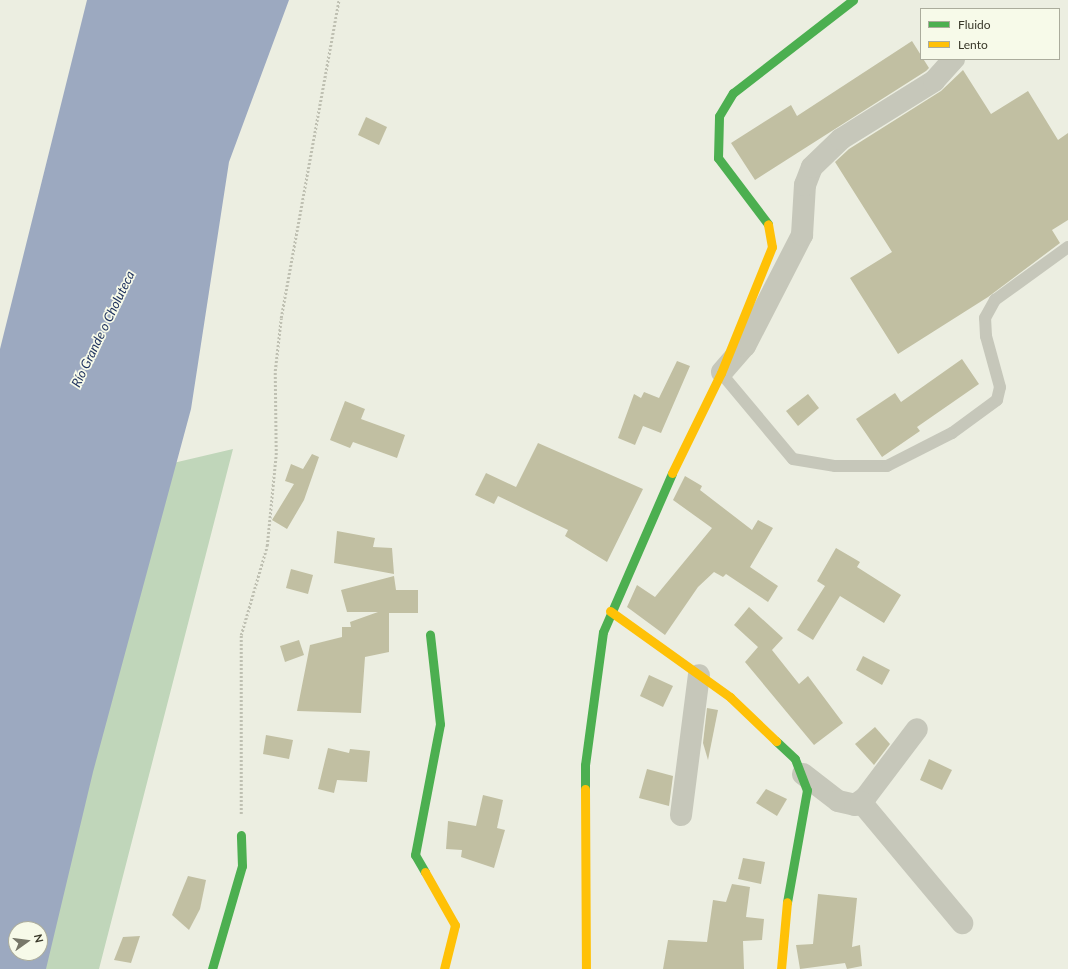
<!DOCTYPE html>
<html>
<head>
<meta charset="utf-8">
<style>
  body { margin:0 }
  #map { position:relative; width:1068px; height:969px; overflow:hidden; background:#eceee1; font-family:Lato,sans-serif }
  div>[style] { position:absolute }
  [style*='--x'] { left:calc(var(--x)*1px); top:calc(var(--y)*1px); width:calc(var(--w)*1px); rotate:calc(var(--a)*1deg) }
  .green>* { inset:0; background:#c0d6ba }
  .water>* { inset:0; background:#9ca9c0 }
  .building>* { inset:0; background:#c1bfa2 }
  .path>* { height:2.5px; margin-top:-1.25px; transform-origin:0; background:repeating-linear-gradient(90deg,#bfc0b2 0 2px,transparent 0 4px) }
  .lane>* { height:12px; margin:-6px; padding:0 6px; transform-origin:6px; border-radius:6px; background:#c6c7ba }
  .street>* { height:22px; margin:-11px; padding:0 11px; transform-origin:11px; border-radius:11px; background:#c6c7ba }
  .fast>* { height:9px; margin:-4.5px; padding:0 4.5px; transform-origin:4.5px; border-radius:4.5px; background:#4caf50 }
  .slow>* { height:9px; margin:-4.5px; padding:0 4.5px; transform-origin:4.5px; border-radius:4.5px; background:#ffc107 }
  span { translate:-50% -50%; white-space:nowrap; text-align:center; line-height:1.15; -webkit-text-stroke:3.5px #f7fae9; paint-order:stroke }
  .water-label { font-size:13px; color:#1b2f5c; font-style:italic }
  .legend { position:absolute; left:920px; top:8px; width:140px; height:52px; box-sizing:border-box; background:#f7fae9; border:1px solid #abac9c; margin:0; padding:5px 7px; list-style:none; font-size:12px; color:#383728 }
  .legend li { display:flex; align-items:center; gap:8px; height:20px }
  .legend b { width:20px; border:1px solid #abac9c }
  .north { position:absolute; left:8px; top:921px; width:40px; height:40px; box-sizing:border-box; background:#f7fae9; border:1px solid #abac9c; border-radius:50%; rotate:76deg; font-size:11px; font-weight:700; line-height:16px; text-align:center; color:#383728 }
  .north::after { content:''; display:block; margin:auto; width:14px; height:18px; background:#777769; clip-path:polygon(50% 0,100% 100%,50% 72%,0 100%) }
</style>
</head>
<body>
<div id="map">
  <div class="green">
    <i style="clip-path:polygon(evenodd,233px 449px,99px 969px,0 969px,58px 490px,233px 449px,16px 929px,40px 929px,40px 953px,16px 953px,16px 929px)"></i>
  </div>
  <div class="water">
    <i style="clip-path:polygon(evenodd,87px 0,289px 0,229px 162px,191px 409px,93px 772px,46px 969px,0 969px,0 349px,87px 0,16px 929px,40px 929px,40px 953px,16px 953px,16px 929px)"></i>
  </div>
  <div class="building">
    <i style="clip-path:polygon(912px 41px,929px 68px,926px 71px,755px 180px,731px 143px,791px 105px,797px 116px)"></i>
    <i style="clip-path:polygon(963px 70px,991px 114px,1028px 91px,1058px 140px,1068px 133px,1068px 220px,1052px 230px,1060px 243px,988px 297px,898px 354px,850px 278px,892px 252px,835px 162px,849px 149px,941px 91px)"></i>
    <i style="clip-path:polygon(366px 117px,387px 127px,379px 145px,358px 135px)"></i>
    <i style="clip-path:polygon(962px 359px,979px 384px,917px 427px,920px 431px,882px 457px,856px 419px,895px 393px,901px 402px)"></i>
    <i style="clip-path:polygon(677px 361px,690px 366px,661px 433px,643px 426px,635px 445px,618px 438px,634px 394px,641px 398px,644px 392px,659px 398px)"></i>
    <i style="clip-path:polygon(808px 394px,819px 408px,798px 426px,786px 411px)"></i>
    <i style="clip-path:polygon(345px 401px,365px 409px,361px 419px,405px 435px,397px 458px,353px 442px,350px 448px,330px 440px)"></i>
    <i style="clip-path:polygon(538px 443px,643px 489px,607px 562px,565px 536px,568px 530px,498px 496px,494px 504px,475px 495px,486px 473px,516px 487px)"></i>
    <i style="clip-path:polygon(312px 454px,319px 457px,304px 500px,287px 529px,272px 520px,294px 484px,285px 481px,291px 464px,303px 469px)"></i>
    <i style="clip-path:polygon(685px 476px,702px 486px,700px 490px,752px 530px,758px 520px,773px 528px,750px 567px,778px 586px,768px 602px,726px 574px,723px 577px,714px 572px,698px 587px,665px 635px,627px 607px,637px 585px,655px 597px,712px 528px,673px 500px)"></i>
    <i style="clip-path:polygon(337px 531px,375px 538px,373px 547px,392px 548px,394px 574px,334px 563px)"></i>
    <i style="clip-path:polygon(836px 548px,860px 562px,857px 567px,901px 595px,884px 623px,840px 596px,813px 640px,797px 630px,825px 586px,817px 581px)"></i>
    <i style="clip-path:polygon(291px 569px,313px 575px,308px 594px,286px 588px)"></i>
    <i style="clip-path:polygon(394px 576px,396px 590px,418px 590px,418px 613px,389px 613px,389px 652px,365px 657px,361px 713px,297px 711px,310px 645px,342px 637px,342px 627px,351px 627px,350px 622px,378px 612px,347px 612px,341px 590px)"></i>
    <i style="clip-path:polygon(749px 607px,783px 638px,772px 650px,799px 684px,808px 676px,843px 723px,814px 745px,745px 662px,758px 647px,734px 625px)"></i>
    <i style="clip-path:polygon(299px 640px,304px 655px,285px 662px,280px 646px)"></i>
    <i style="clip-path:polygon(863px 656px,890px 670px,882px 685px,856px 670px)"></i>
    <i style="clip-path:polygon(649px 675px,673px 686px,663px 707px,640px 696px)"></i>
    <i style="clip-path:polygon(707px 708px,718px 710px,708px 760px,703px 743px)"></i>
    <i style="clip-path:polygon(875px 727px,890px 744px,874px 765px,855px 744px)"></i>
    <i style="clip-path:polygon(266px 735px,293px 740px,289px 759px,263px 754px)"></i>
    <i style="clip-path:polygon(328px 748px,349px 753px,350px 749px,370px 751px,367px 782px,337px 780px,334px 793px,318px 789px)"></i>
    <i style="clip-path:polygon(929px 759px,952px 770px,942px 790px,920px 780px)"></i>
    <i style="clip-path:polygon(647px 769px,673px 776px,669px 806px,639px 798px)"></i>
    <i style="clip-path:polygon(766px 789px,787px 799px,777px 816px,756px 803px)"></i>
    <i style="clip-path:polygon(483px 795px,503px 800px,497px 828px,505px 830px,494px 868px,461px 857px,462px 850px,446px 849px,448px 821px,476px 826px)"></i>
    <i style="clip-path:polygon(743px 858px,765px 862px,761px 884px,738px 879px)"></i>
    <i style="clip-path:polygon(188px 876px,206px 880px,200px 909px,189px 930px,172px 915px)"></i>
    <i style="clip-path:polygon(732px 884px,750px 887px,746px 917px,764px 919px,762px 940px,743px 941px,744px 969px,663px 969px,668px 940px,707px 942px,713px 900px,726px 902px)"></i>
    <i style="clip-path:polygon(818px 894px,857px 898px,852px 947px,860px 945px,862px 966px,847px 969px,845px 963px,800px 969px,796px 945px,813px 944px)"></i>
    <i style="clip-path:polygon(140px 936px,131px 963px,114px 960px,123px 937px)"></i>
  </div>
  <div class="path">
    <i style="--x:241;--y:814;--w:179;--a:-90"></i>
    <i style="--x:241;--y:635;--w:93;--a:-73.7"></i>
    <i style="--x:267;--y:546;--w:91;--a:-84.4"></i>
    <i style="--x:276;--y:455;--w:84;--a:-90.7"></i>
    <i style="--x:275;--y:371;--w:53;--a:-83.5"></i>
    <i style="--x:281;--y:318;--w:323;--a:-79.7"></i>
  </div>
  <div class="lane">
    <i style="--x:721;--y:373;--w:112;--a:50.1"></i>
    <i style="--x:793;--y:459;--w:43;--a:9.5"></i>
    <i style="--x:835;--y:466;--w:52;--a:0"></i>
    <i style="--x:887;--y:466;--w:73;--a:-26.9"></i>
    <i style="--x:952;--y:433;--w:56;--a:-36.3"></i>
    <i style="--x:997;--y:400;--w:13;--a:-77"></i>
    <i style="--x:1000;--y:387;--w:53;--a:-105.4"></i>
    <i style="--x:986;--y:336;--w:18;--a:-93"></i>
    <i style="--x:985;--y:318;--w:21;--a:-61"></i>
    <i style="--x:995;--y:300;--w:90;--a:-36"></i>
  </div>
  <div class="street">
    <i style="--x:722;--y:372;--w:35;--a:-49"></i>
    <i style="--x:745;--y:346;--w:125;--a:-62.8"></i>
    <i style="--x:802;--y:235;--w:50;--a:-86.6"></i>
    <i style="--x:805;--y:185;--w:19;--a:-69"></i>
    <i style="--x:812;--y:167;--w:40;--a:-44"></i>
    <i style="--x:841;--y:139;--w:110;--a:-31.9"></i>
    <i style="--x:934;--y:81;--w:30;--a:-48"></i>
    <i style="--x:803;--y:774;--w:44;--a:37.6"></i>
    <i style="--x:838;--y:801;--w:17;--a:13"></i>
    <i style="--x:855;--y:805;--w:12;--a:-35"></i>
    <i style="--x:865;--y:798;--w:86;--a:-53"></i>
    <i style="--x:861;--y:802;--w:158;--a:50.1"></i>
    <i style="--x:681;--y:815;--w:141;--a:-82.7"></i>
  </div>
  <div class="fast">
    <i style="--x:768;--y:224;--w:83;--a:-127.1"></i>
    <i style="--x:718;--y:158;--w:42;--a:-88.6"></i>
    <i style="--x:719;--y:116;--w:27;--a:-59"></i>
    <i style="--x:733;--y:93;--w:152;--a:-37.8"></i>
    <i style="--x:776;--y:741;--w:26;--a:43"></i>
    <i style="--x:795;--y:759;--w:33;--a:69"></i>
    <i style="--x:807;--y:790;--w:114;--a:100.1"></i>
    <i style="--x:585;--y:789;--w:24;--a:-90"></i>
    <i style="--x:585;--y:765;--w:134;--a:-82.3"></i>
    <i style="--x:603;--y:632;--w:173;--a:-66.5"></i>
    <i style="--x:425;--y:872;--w:20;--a:-120"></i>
    <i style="--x:415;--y:855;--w:133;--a:-79.2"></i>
    <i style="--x:440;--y:724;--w:90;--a:-96.4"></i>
    <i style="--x:212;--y:969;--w:107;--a:-73.8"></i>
    <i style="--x:242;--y:866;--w:31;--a:-92"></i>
  </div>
  <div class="slow">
    <i style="--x:672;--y:473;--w:111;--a:-63.9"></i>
    <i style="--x:721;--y:373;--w:136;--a:-68"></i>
    <i style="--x:772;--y:247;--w:23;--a:-100"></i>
    <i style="--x:610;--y:611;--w:148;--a:35.6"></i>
    <i style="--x:730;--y:697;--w:64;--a:43.7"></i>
    <i style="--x:585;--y:789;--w:180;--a:89.7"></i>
    <i style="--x:425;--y:872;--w:61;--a:60.5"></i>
    <i style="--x:455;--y:925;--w:45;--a:104"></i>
    <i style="--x:781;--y:969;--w:67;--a:-84.9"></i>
  </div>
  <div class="water-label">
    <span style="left:103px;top:329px;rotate:-64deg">Río Grande o Choluteca</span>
  </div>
  <ul class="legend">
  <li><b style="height:5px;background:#4caf50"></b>Fluido</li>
  <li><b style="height:5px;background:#ffc107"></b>Lento</li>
  </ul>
  <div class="north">N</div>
</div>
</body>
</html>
